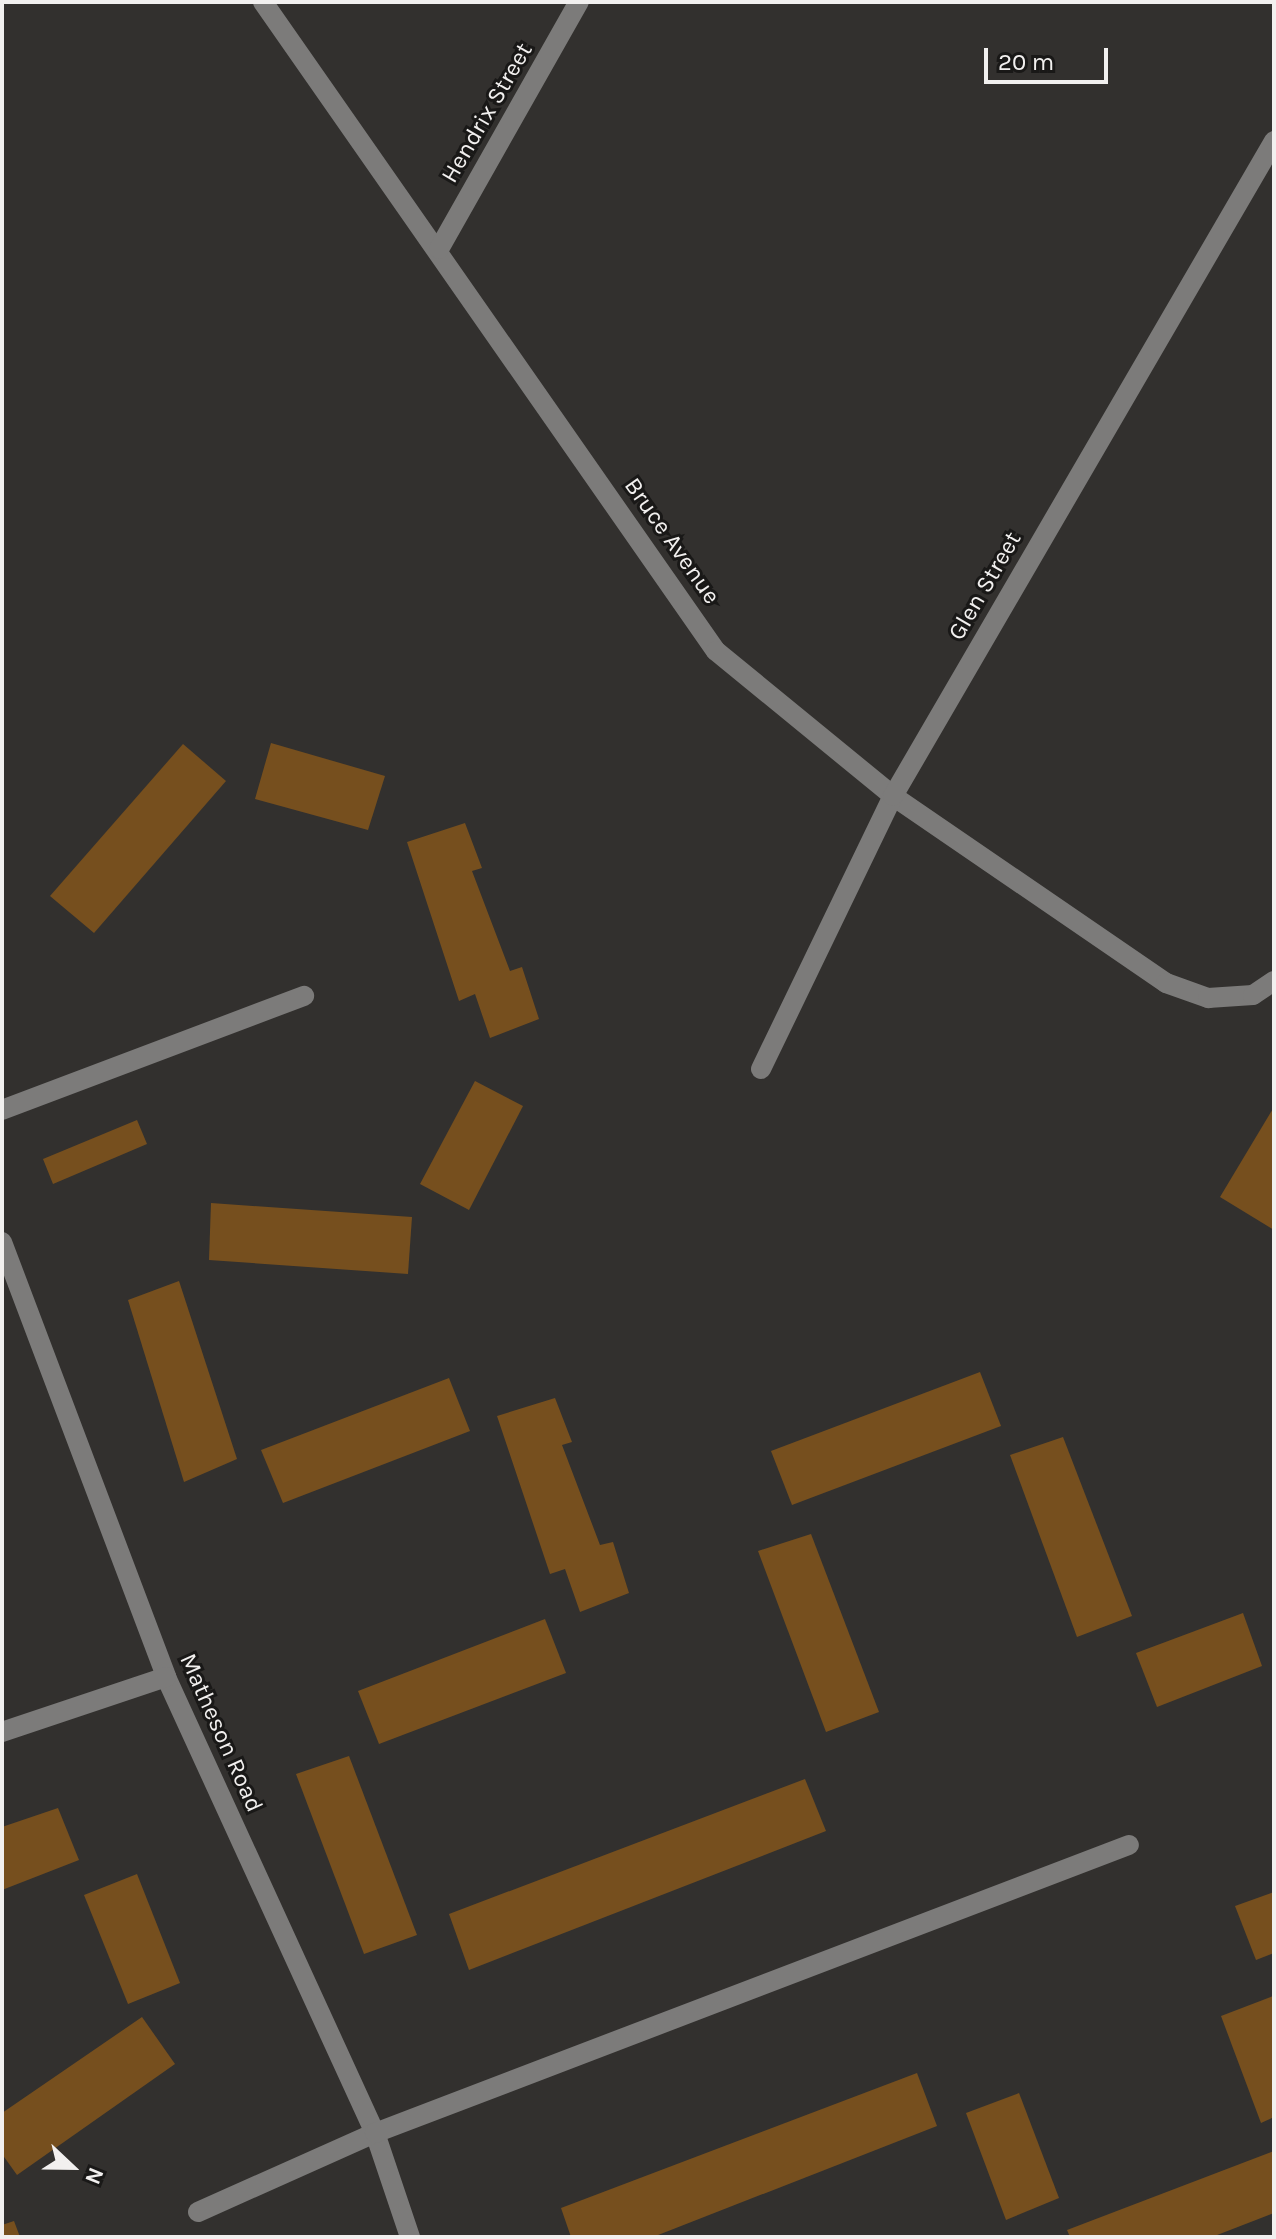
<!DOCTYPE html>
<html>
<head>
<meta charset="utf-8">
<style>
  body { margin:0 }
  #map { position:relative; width:1276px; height:2239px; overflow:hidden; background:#32302e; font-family:Karla,sans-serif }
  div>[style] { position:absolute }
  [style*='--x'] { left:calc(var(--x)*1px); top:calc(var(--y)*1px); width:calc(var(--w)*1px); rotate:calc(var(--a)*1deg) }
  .building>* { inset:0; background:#764f1e }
  .minor>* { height:20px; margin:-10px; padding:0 10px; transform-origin:10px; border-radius:10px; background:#7c7b7a }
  span { translate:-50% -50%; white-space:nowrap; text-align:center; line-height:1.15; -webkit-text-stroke:6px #191817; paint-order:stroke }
  .street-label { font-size:24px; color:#f2f0ef }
  .frame { position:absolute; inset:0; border:4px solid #f2f0ef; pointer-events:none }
  .north { position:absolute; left:32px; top:2127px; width:80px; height:80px; -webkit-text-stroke:6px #191817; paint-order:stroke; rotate:112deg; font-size:22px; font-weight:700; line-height:32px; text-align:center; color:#f2f0ef }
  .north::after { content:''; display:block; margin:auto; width:28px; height:36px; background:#f2f0ef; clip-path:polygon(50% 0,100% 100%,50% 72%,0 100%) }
  .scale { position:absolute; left:984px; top:48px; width:124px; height:36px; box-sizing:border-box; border:4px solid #f2f0ef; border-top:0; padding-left:10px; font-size:24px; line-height:28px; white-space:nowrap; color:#f2f0ef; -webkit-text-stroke:6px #191817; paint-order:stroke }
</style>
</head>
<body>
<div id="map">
  <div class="building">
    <i style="clip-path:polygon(271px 743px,385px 776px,368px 830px,255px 799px)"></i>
    <i style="clip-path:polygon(183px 744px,226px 781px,94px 933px,50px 896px)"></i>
    <i style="clip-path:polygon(465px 823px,482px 868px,472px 871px,510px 971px,522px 967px,539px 1019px,490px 1038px,475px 994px,459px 1001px,407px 842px)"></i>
    <i style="clip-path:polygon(475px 1081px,523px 1106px,469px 1210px,420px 1184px)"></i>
    <i style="clip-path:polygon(1274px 1107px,1274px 1230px,1220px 1197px)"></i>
    <i style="clip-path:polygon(137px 1120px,147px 1144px,53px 1184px,43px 1159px)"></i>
    <i style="clip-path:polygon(211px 1203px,412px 1217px,408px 1274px,209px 1260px)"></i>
    <i style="clip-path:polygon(179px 1281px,237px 1459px,184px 1482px,128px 1300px)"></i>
    <i style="clip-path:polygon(980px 1372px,1001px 1426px,792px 1505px,771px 1451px)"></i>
    <i style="clip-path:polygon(449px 1378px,470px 1431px,283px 1503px,261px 1450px)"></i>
    <i style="clip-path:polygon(555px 1398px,572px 1442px,562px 1445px,600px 1545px,613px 1542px,629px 1593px,580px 1612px,565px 1569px,550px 1574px,497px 1416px)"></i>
    <i style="clip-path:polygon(1063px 1437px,1132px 1616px,1077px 1637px,1010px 1455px)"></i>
    <i style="clip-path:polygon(811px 1534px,879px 1712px,826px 1732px,758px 1551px)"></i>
    <i style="clip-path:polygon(1243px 1613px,1262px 1666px,1157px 1707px,1136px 1653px)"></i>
    <i style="clip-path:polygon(545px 1619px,566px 1673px,379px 1744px,358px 1691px)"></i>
    <i style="clip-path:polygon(349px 1756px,417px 1935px,364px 1954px,296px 1774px)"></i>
    <i style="clip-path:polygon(805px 1779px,826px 1831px,469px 1970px,449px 1914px)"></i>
    <i style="clip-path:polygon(58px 1808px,79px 1860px,2px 1890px,2px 1827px)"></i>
    <i style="clip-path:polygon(137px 1874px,180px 1983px,128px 2004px,84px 1895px)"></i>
    <i style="clip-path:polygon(1274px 1892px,1274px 1953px,1256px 1960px,1235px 1906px)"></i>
    <i style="clip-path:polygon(1273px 1996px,1274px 2117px,1261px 2123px,1221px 2016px)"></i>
    <i style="clip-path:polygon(142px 2017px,175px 2064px,17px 2175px,2px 2154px,2px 2113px)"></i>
    <i style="clip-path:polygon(917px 2073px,937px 2126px,653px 2237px,571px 2237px,561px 2208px)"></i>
    <i style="clip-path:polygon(1019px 2093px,1059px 2198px,1006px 2220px,966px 2113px)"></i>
    <i style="clip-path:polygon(1274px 2151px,1274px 2213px,1212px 2237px,1070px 2237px,1067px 2230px)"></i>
    <i style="clip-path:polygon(14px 2221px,20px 2237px,2px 2237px,2px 2225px)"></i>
  </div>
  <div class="minor">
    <i style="--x:263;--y:2;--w:791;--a:55.09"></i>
    <i style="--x:716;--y:651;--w:229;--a:39.3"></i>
    <i style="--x:893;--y:796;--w:331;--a:34.4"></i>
    <i style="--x:1166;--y:983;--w:45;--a:19.7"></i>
    <i style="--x:1208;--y:998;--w:45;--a:-3.8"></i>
    <i style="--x:1253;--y:995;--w:25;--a:-34"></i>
    <i style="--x:439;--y:249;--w:284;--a:-60.5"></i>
    <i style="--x:761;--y:1069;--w:303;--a:-64.2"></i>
    <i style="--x:893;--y:796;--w:758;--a:-59.81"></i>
    <i style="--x:2;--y:1110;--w:323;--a:-20.7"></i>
    <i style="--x:2;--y:1242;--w:465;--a:69.3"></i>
    <i style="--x:166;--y:1677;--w:502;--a:65.38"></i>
    <i style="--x:375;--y:2133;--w:110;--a:71.4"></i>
    <i style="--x:2;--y:1732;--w:173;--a:-18.5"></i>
    <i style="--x:198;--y:2212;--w:194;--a:-24.1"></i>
    <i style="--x:375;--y:2133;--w:807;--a:-20.91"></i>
  </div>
  <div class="street-label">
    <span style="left:487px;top:113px;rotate:-60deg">Hendrix Street</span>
    <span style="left:672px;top:541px;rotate:55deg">Bruce Avenue</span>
    <span style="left:985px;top:586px;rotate:-60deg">Glen Street</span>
    <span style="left:221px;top:1733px;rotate:66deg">Matheson Road</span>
  </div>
  <div class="frame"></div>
  <div class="north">N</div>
  <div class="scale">20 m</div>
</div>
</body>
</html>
